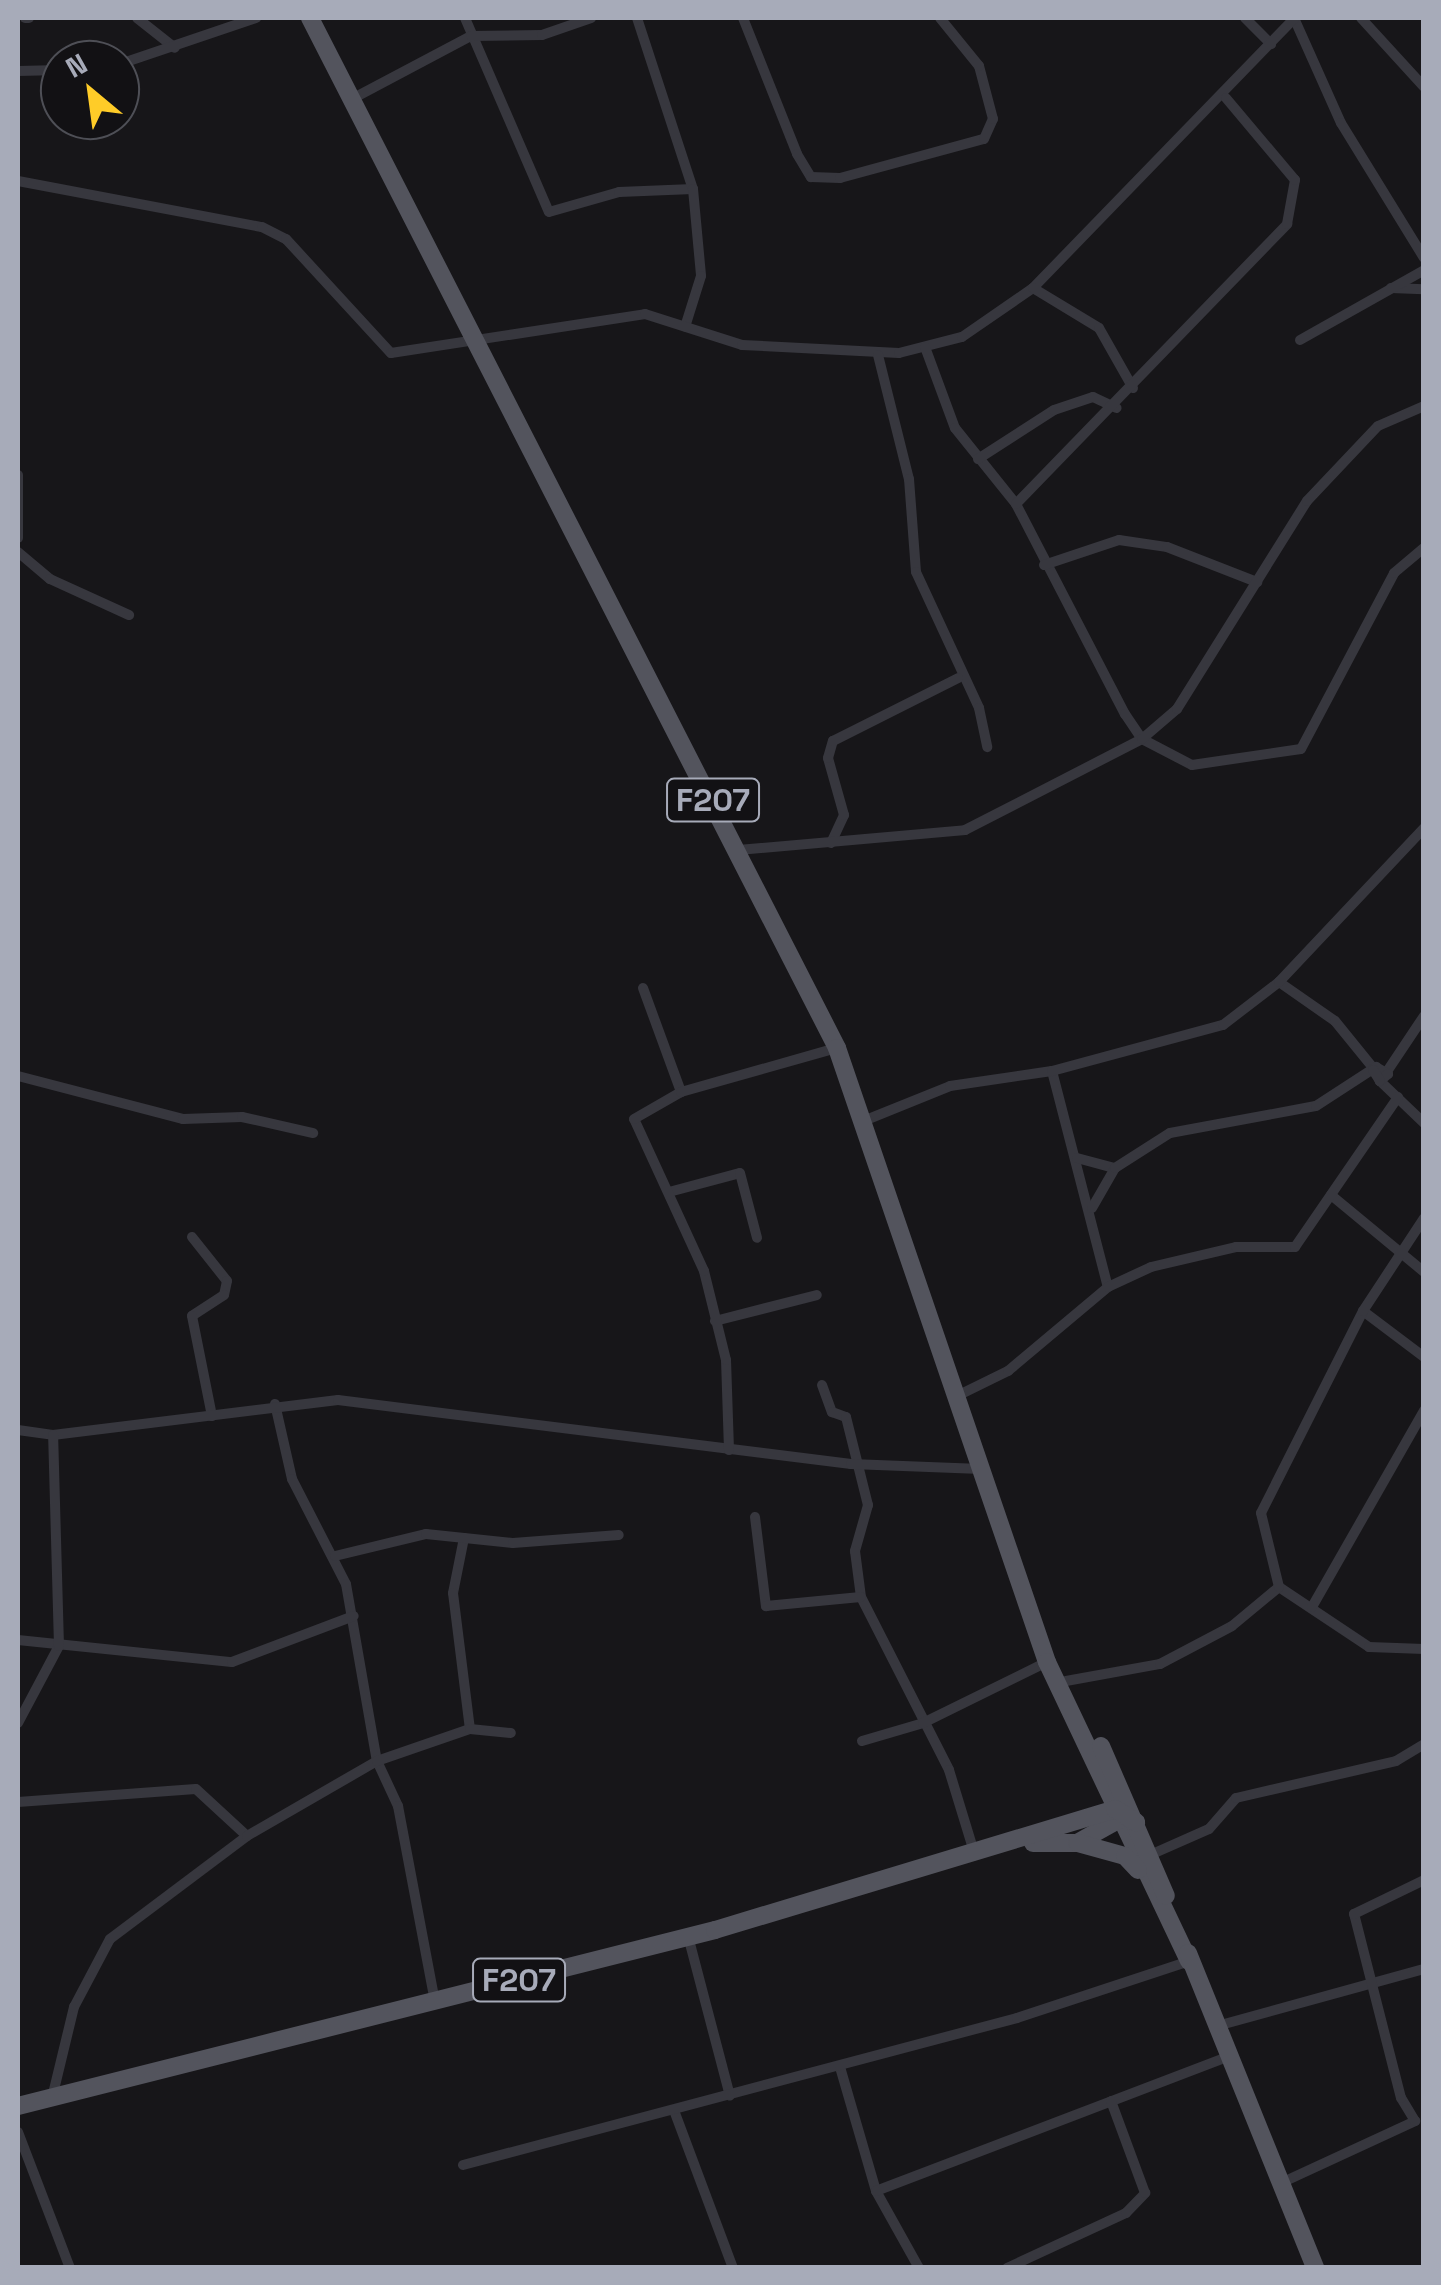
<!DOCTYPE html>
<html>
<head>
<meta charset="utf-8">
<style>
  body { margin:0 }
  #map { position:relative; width:1441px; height:2285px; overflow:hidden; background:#171619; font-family:"Space Grotesk",sans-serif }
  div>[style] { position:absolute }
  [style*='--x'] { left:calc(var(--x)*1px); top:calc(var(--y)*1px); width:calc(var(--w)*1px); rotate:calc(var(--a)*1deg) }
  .street>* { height:10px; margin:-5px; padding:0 5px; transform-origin:5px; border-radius:5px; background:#37373e }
  .primary>* { height:18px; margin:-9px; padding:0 9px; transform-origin:9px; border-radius:9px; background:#53545d }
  span { translate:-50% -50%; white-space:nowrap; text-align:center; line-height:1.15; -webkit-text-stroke:10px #121114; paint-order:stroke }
  .shield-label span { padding:2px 8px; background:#121114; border:2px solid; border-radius:8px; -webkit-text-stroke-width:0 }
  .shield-label { font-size:32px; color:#a7abb9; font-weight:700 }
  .frame { position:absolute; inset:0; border:20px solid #a7abb9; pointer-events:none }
  .north { position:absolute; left:40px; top:40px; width:100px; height:100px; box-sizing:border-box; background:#121114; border:2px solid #4e4f56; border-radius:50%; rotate:331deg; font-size:28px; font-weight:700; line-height:40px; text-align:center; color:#a7abb9 }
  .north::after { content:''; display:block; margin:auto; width:35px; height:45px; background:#ffcc28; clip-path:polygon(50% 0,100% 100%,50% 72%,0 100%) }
</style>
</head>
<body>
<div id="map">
  <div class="street">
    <i style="--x:25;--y:18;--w:4;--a:0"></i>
    <i style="--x:137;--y:18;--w:48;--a:38.3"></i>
    <i style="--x:465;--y:18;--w:211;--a:66.6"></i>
    <i style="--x:549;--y:212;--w:73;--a:-15.9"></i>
    <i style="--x:619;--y:192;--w:74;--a:-2.3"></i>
    <i style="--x:637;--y:18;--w:180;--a:71.9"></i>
    <i style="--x:693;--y:189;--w:87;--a:84.7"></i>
    <i style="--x:701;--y:276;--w:53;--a:107.4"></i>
    <i style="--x:743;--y:18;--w:146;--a:68.3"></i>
    <i style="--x:797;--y:154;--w:27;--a:59"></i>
    <i style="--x:811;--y:177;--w:29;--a:2"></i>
    <i style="--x:840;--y:178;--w:149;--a:-15.2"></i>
    <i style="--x:984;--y:139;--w:22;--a:-66"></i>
    <i style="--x:993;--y:119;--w:55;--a:-104.8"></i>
    <i style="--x:979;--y:66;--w:62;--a:-129.1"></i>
    <i style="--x:1245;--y:18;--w:37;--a:45"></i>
    <i style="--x:1294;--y:18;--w:115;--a:65.9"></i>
    <i style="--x:1341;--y:123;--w:158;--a:58.4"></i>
    <i style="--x:1361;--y:18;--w:93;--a:47.6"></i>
    <i style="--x:120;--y:64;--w:144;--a:-18.7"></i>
    <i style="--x:18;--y:71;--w:42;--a:-1.4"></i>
    <i style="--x:350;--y:100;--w:137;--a:-27.9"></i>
    <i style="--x:471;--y:36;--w:71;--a:-0.8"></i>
    <i style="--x:542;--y:35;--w:52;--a:-19.1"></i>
    <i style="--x:18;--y:181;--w:248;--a:10.7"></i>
    <i style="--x:262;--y:227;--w:27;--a:27"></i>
    <i style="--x:286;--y:239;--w:155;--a:47.4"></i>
    <i style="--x:391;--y:353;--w:257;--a:-8.7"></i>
    <i style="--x:645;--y:314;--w:102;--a:17.7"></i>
    <i style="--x:742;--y:345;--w:157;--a:2.9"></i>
    <i style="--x:899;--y:353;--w:65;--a:-14.3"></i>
    <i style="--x:962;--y:337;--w:86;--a:-34.6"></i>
    <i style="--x:1033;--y:288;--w:376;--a:-45.9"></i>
    <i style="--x:1033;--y:288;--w:77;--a:31.2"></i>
    <i style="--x:1099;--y:328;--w:69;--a:60.5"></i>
    <i style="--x:1391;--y:288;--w:33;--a:2"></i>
    <i style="--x:1300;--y:340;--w:142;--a:-29.4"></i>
    <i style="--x:925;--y:347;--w:86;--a:69.7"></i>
    <i style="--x:955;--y:428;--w:97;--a:51.2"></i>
    <i style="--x:1016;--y:504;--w:237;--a:62.6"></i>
    <i style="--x:1125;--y:714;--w:30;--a:56"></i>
    <i style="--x:1142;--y:739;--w:56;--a:27.5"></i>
    <i style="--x:1192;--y:765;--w:110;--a:-8.4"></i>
    <i style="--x:1301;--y:749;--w:199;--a:-62.1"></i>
    <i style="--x:1394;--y:573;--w:39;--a:-40"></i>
    <i style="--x:878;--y:355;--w:128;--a:76"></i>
    <i style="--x:909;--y:479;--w:93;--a:85.7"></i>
    <i style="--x:916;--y:572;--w:150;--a:65.1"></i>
    <i style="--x:979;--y:708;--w:40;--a:78"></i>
    <i style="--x:978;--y:459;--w:90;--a:-32.8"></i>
    <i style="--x:1054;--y:410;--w:41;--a:-18.4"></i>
    <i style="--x:1093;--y:397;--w:26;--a:25"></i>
    <i style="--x:18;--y:475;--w:63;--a:90"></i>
    <i style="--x:1016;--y:504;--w:390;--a:-45.9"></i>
    <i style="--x:1287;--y:224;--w:45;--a:-79.7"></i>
    <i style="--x:1295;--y:180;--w:107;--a:-130.1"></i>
    <i style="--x:18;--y:552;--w:42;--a:40.2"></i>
    <i style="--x:50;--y:579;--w:87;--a:24.5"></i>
    <i style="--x:1044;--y:565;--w:79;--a:-18.4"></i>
    <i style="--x:1119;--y:540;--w:49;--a:8.3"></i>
    <i style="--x:1167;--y:547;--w:97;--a:21.3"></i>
    <i style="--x:831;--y:843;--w:31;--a:-65"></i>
    <i style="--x:844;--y:815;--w:59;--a:-105.7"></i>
    <i style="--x:828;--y:758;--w:18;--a:-74"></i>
    <i style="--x:833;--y:741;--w:140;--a:-26.7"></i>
    <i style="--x:738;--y:850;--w:228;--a:-5"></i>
    <i style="--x:965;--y:830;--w:199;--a:-27.2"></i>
    <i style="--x:1142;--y:739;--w:46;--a:-40.6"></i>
    <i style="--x:1177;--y:709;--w:245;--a:-58"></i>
    <i style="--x:1307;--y:501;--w:103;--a:-46.6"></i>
    <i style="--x:1378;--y:426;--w:50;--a:-23.5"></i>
    <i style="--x:1279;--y:982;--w:68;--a:34.9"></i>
    <i style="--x:1335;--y:1021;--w:62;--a:50.9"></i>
    <i style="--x:643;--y:988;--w:111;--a:69.9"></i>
    <i style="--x:1388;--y:1070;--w:65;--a:-56.3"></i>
    <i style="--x:1052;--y:1071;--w:223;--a:75.5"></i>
    <i style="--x:18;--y:1076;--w:171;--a:14.6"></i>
    <i style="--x:183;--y:1119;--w:59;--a:-1.9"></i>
    <i style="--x:242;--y:1117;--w:73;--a:12.7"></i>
    <i style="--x:1380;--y:1081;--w:61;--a:43.7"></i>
    <i style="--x:861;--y:1122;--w:96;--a:-22"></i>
    <i style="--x:950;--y:1086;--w:103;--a:-8.4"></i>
    <i style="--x:1052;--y:1071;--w:177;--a:-15.1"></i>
    <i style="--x:1223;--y:1025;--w:71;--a:-37.5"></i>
    <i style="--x:1279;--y:982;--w:212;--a:-46.7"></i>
    <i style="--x:1077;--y:1158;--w:39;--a:15"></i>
    <i style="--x:669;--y:1192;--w:73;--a:-15"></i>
    <i style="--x:740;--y:1173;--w:67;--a:75.3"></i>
    <i style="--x:1331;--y:1195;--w:121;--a:39.6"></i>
    <i style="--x:1092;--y:1208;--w:46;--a:-60.1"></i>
    <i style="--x:1115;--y:1168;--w:65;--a:-32.5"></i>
    <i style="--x:1170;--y:1133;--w:148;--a:-10.5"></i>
    <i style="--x:1316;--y:1106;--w:72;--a:-33"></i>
    <i style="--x:1376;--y:1067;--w:14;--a:30"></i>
    <i style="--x:1388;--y:1074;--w:11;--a:139"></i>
    <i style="--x:1380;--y:1081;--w:13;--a:-122"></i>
    <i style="--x:192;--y:1237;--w:56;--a:51.5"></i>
    <i style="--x:227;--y:1281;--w:14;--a:102"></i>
    <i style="--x:224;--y:1295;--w:38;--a:147"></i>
    <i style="--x:192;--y:1316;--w:102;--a:78.7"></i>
    <i style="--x:1363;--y:1311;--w:76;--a:37"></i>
    <i style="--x:715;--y:1321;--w:105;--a:-14.3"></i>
    <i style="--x:822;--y:1385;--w:29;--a:70"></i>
    <i style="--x:832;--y:1412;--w:15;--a:20"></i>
    <i style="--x:846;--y:1417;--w:91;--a:76"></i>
    <i style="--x:868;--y:1505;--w:48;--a:105.8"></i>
    <i style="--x:855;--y:1551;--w:46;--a:82.6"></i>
    <i style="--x:861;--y:1597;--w:194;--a:63"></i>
    <i style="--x:949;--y:1770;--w:89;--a:73"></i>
    <i style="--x:959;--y:1395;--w:55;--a:-26.1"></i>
    <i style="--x:1008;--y:1371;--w:131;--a:-40"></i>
    <i style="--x:1108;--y:1287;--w:47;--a:-24.9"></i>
    <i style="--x:1151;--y:1267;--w:87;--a:-13.2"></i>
    <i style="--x:1236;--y:1247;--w:59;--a:0"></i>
    <i style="--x:1295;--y:1247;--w:182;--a:-55.5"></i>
    <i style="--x:275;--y:1404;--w:77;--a:77.2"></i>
    <i style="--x:292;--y:1479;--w:118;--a:62.8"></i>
    <i style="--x:346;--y:1584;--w:180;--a:80.1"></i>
    <i style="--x:377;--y:1761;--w:50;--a:65"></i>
    <i style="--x:398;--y:1806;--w:198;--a:79.3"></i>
    <i style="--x:18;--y:1430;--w:35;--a:8"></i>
    <i style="--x:53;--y:1435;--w:287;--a:-7"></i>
    <i style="--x:338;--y:1400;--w:517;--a:7.11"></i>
    <i style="--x:851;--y:1464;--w:130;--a:2.2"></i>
    <i style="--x:729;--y:1450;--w:90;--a:-91.9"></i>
    <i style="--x:726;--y:1360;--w:92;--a:-103.9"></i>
    <i style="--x:704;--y:1271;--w:167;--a:-114.7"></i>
    <i style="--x:634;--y:1119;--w:54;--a:-29.9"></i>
    <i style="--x:681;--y:1092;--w:162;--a:-15.8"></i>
    <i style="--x:755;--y:1517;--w:90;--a:83"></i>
    <i style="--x:766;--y:1606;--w:95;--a:-5.4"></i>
    <i style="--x:464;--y:1538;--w:56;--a:101.3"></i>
    <i style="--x:453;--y:1593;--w:137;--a:82.9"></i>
    <i style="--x:335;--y:1556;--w:94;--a:-13.6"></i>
    <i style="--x:426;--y:1534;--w:87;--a:5.9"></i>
    <i style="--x:513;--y:1543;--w:106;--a:-4.3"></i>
    <i style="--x:1279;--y:1587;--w:108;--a:33.7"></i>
    <i style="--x:1369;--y:1647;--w:55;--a:2.1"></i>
    <i style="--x:1312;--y:1607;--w:226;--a:-60.3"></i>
    <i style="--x:18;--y:1640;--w:215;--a:5.9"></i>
    <i style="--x:232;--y:1662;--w:130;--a:-20.7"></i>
    <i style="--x:1066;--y:1681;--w:96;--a:-10.3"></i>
    <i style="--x:1160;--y:1664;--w:81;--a:-27.8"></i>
    <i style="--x:1232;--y:1626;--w:61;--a:-39.7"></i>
    <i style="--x:1279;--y:1587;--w:76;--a:-103.7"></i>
    <i style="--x:1261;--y:1513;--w:226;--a:-63.2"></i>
    <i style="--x:1363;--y:1311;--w:111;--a:-56.7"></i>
    <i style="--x:18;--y:1723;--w:87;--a:-62"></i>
    <i style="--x:59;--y:1646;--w:211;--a:-91.6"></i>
    <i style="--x:862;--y:1741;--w:64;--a:-16.4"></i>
    <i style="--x:923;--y:1723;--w:138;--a:-26.2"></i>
    <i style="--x:18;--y:1802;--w:178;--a:-4.2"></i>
    <i style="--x:196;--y:1789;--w:69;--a:42.7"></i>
    <i style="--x:1150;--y:1855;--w:64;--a:-23.8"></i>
    <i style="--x:1209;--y:1829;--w:41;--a:-48.9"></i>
    <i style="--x:1236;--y:1798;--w:164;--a:-13"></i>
    <i style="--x:1396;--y:1761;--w:33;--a:-31"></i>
    <i style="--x:688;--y:1936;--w:165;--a:75.3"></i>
    <i style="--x:1217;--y:2026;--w:215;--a:-15.4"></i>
    <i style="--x:840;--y:2067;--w:129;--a:73.8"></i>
    <i style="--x:876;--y:2191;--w:88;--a:60.8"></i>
    <i style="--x:52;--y:2098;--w:94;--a:-76.4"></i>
    <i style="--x:74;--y:2007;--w:77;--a:-62.1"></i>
    <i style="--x:110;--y:1939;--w:171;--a:-36.9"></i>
    <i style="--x:247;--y:1836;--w:150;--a:-30"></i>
    <i style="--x:377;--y:1761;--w:98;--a:-19"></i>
    <i style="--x:470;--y:1729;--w:41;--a:5.6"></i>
    <i style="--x:675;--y:2113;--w:165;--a:69.5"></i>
    <i style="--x:18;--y:2132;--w:146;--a:69.1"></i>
    <i style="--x:463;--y:2165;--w:573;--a:-14.86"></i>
    <i style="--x:1017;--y:2018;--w:181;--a:-18.3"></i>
    <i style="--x:1281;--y:2183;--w:148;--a:-24.8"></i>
    <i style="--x:1415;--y:2121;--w:27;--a:-121"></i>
    <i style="--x:1401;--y:2098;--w:190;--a:-104.3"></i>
    <i style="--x:1354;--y:1914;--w:78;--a:-25.9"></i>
    <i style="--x:876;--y:2191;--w:379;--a:-20.9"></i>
    <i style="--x:1007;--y:2268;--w:131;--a:-24.8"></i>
    <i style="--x:1126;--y:2213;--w:28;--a:-46"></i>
    <i style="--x:1145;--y:2193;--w:98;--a:-110.3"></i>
  </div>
  <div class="primary">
    <i style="--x:310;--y:18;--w:1157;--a:62.9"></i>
    <i style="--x:837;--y:1048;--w:649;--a:71.12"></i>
    <i style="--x:1047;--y:1662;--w:331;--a:64.6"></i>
    <i style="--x:1101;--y:1746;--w:163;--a:66.6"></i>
    <i style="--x:1033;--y:1843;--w:44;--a:0"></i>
    <i style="--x:1077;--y:1843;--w:57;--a:-29.2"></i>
    <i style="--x:1078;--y:1843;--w:49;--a:15.5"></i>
    <i style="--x:1125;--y:1856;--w:19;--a:47"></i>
    <i style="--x:1188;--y:1953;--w:340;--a:68"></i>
    <i style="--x:18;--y:2106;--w:719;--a:-14.17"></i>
    <i style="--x:715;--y:1930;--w:418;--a:-16.8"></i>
    <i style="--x:1115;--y:1809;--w:25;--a:32"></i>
  </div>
  <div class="shield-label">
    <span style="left:713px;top:800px">F207</span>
    <span style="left:519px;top:1980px">F207</span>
  </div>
  <div class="frame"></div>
  <div class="north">N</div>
</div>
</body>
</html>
